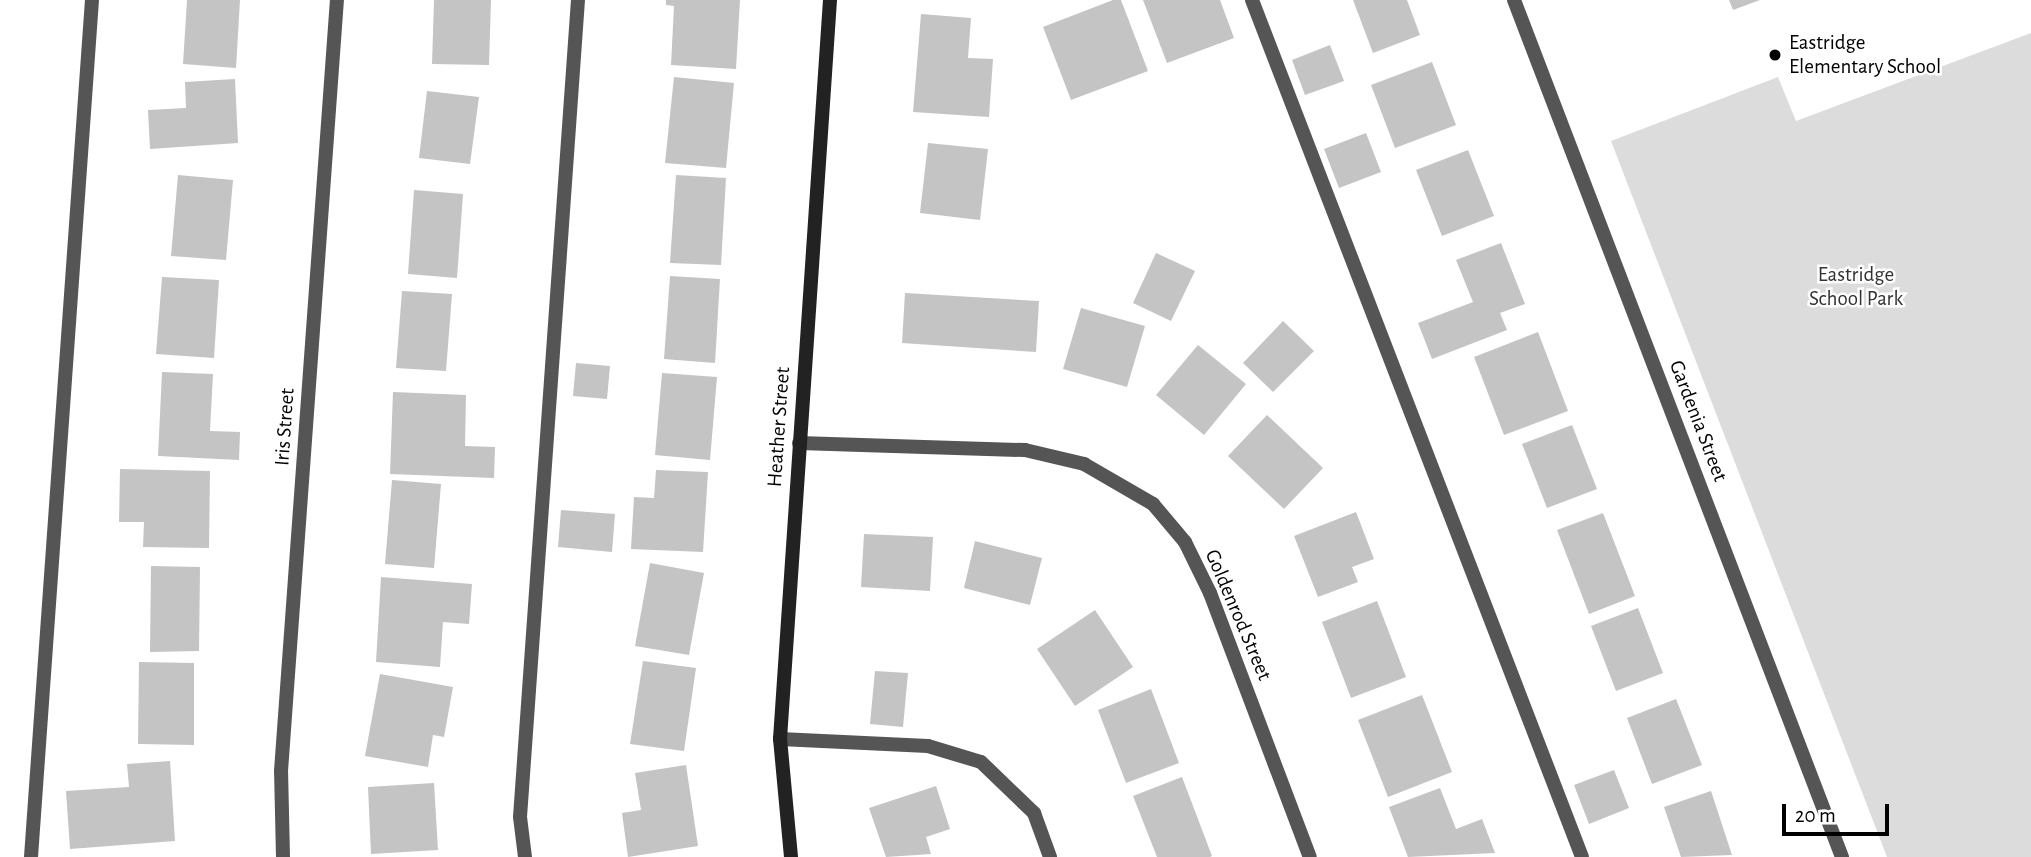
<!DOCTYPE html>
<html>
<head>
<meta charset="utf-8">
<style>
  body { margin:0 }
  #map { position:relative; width:2031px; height:857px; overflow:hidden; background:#fff; font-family:"Alegreya Sans",sans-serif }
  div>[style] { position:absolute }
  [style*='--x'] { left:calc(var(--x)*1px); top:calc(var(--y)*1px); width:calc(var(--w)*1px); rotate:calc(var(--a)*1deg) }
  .green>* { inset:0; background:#dcdcdc }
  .building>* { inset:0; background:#c4c4c4 }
  .lane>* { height:14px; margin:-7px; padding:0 7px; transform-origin:7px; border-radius:7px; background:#555 }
  .street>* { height:14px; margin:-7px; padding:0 7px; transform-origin:7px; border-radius:7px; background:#555 }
  .secondary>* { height:14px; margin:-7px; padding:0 7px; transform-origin:7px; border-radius:7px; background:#222 }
  .dots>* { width:19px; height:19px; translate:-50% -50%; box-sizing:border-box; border:4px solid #fff; border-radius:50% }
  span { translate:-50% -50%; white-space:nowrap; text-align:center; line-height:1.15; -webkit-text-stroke:5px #fff; paint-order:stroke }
  .poi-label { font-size:21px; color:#000 }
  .left { translate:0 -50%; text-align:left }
  .park-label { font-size:21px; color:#333 }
  .street-label { font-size:21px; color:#000 }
  .scale { position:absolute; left:1782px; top:804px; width:107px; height:32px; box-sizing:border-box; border:4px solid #000; border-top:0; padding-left:9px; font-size:21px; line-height:24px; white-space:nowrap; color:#000; -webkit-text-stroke:5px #fff; paint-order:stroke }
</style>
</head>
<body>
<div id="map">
  <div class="green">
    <i style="clip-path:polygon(2031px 33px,2031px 857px,1887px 857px,1611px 141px,1778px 77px,1796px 121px)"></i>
  </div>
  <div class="building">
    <i style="clip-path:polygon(187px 0,240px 0,236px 68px,183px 64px)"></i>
    <i style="clip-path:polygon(434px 0,491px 0,489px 65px,432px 64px)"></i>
    <i style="clip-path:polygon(666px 0,740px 0,736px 69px,671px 65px,674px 6px,666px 5px)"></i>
    <i style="clip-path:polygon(1113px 0,1121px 0,1148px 71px,1071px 100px,1043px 27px)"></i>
    <i style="clip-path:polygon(1143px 0,1220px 0,1234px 38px,1167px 63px)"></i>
    <i style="clip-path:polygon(1353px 0,1407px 0,1420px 35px,1373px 53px)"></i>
    <i style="clip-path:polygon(1729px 0,1760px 0,1733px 10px)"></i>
    <i style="clip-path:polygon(921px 14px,971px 18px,968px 58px,993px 59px,989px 117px,913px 112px)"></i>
    <i style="clip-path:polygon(1330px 45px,1344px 81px,1305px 95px,1292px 60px)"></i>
    <i style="clip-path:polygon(1432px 62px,1456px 125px,1395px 148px,1371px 85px)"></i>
    <i style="clip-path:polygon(674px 77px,734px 83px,726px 168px,665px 163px)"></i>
    <i style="clip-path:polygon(235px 79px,238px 143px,150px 149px,148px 110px,186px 108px,185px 82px)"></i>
    <i style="clip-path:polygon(427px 91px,479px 97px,470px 164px,419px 158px)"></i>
    <i style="clip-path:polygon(1366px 133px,1381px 172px,1339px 188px,1324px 149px)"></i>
    <i style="clip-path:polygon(928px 143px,988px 149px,980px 220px,920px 213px)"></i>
    <i style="clip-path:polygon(1468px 150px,1494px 216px,1442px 236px,1416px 170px)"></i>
    <i style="clip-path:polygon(178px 175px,233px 180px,226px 260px,171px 256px)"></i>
    <i style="clip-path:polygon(676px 175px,726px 178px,721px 265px,670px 263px)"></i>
    <i style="clip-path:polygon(414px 190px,463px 194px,457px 278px,408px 274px)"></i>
    <i style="clip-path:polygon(1501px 243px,1525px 304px,1500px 313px,1507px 330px,1432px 359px,1418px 323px,1473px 302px,1456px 260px)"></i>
    <i style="clip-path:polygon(1156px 253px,1195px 271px,1171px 321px,1133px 303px)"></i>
    <i style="clip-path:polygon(670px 276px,720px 279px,715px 363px,664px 359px)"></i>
    <i style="clip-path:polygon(162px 277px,219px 280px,214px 358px,156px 354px)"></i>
    <i style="clip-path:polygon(402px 291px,452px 294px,446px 371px,396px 368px)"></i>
    <i style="clip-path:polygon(905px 293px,1039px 301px,1036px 352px,902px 343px)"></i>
    <i style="clip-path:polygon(1081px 308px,1145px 326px,1127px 387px,1063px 369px)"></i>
    <i style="clip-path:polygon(1283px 321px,1314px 351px,1273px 392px,1243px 363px)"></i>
    <i style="clip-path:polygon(1538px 332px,1568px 411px,1504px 435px,1474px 357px)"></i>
    <i style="clip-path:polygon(1198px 345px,1246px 384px,1204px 435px,1156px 395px)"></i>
    <i style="clip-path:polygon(576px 363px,610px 366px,607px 399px,573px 396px)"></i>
    <i style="clip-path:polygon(162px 372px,213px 374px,210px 431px,240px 432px,239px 460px,158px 456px)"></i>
    <i style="clip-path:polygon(662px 373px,717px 377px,710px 460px,655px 455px)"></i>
    <i style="clip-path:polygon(393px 392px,466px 395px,465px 446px,495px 447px,494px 478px,390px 474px)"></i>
    <i style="clip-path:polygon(1267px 415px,1323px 468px,1284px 509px,1228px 456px)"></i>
    <i style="clip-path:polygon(1572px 425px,1597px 489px,1547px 508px,1522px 444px)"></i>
    <i style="clip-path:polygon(120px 469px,210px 471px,209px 548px,143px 547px,144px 522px,119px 522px)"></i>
    <i style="clip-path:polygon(656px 470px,708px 472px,703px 552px,631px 549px,634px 497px,654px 498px)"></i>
    <i style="clip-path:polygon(392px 480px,441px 484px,434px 568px,385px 564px)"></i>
    <i style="clip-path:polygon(561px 510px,615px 514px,612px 552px,558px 547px)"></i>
    <i style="clip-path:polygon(1356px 512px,1374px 559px,1352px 567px,1358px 582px,1318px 597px,1294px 536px)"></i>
    <i style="clip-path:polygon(1603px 513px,1635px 596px,1589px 614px,1557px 530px)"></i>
    <i style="clip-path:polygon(864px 534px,933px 537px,930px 591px,861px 587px)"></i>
    <i style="clip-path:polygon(975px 541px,1042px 558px,1030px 605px,964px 588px)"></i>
    <i style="clip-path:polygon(650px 563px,704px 573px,689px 655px,635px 646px)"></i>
    <i style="clip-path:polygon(151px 566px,200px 567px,199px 651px,150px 652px)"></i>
    <i style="clip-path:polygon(381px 577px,472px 584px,469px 624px,443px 622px,440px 667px,376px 662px)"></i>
    <i style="clip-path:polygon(1377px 601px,1406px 677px,1351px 698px,1322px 622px)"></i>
    <i style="clip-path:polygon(1638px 608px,1663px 673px,1616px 691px,1591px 626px)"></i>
    <i style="clip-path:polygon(1095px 610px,1133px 667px,1075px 706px,1037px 649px)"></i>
    <i style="clip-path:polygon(643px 661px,696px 668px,684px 751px,630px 744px)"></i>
    <i style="clip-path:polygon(139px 662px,194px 663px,194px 745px,138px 744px)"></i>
    <i style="clip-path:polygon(875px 671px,908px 673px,903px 727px,870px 724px)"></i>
    <i style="clip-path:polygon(380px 674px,453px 687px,444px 737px,433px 735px,428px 767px,365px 756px)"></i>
    <i style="clip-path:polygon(1151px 689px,1179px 763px,1126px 783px,1098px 710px)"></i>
    <i style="clip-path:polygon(1422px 695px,1452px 772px,1388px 797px,1358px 720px)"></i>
    <i style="clip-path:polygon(1676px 699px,1702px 765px,1652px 784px,1627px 718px)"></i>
    <i style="clip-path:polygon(170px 761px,175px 841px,70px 849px,66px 791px,129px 787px,127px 764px)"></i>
    <i style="clip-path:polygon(686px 765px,698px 846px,628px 857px,622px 813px,641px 810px,635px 773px)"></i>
    <i style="clip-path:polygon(1614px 770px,1629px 808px,1589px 824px,1574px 785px)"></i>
    <i style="clip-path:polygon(1182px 777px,1212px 856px,1210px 857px,1157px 857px,1133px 796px)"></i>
    <i style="clip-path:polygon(434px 783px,438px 850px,371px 854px,368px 787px)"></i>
    <i style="clip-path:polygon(936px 786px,950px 829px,926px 837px,931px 854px,886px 857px,869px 808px)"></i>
    <i style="clip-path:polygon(1440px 788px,1456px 829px,1482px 819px,1495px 853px,1408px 857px,1389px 807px)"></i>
    <i style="clip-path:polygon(1711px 791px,1732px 855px,1681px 857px,1664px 807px)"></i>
  </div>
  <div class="lane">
    <i style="--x:1252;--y:0;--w:918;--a:68.94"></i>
    <i style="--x:780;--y:739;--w:148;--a:2.7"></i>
    <i style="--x:928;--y:746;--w:55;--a:16.8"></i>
    <i style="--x:981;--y:762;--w:74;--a:43.9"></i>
    <i style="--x:1034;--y:813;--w:47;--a:70"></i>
    <i style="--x:31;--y:857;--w:859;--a:-85.93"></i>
    <i style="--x:525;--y:857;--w:40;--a:-97.1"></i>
    <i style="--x:520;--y:817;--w:819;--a:-85.94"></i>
  </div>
  <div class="street">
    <i style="--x:1514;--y:0;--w:918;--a:69.06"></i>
    <i style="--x:799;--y:443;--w:226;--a:1.8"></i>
    <i style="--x:1025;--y:450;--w:61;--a:13.3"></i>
    <i style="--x:1084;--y:464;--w:80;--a:30.1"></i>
    <i style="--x:1153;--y:504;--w:50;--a:49.9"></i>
    <i style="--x:1185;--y:542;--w:57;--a:63.9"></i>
    <i style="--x:1210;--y:593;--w:282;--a:69.3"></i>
    <i style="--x:283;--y:857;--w:86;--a:-91.3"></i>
    <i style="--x:281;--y:771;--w:773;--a:-85.85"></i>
  </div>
  <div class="secondary">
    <i style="--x:791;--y:857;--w:119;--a:-95.3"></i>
    <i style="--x:780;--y:739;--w:741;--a:-86.13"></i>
  </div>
  <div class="dots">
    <i style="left:1775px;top:55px;background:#000"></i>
  </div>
  <div class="poi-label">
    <span class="left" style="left:1789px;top:55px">Eastridge<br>Elementary School</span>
  </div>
  <div class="park-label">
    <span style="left:1856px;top:287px">Eastridge<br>School Park</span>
  </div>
  <div class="street-label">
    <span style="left:1698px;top:421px;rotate:69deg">Gardenia Street</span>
    <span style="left:285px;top:427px;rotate:-86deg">Iris Street</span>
    <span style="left:779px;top:427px;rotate:-86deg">Heather Street</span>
    <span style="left:1238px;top:615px;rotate:67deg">Goldenrod Street</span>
  </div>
  <div class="scale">20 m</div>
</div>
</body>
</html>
